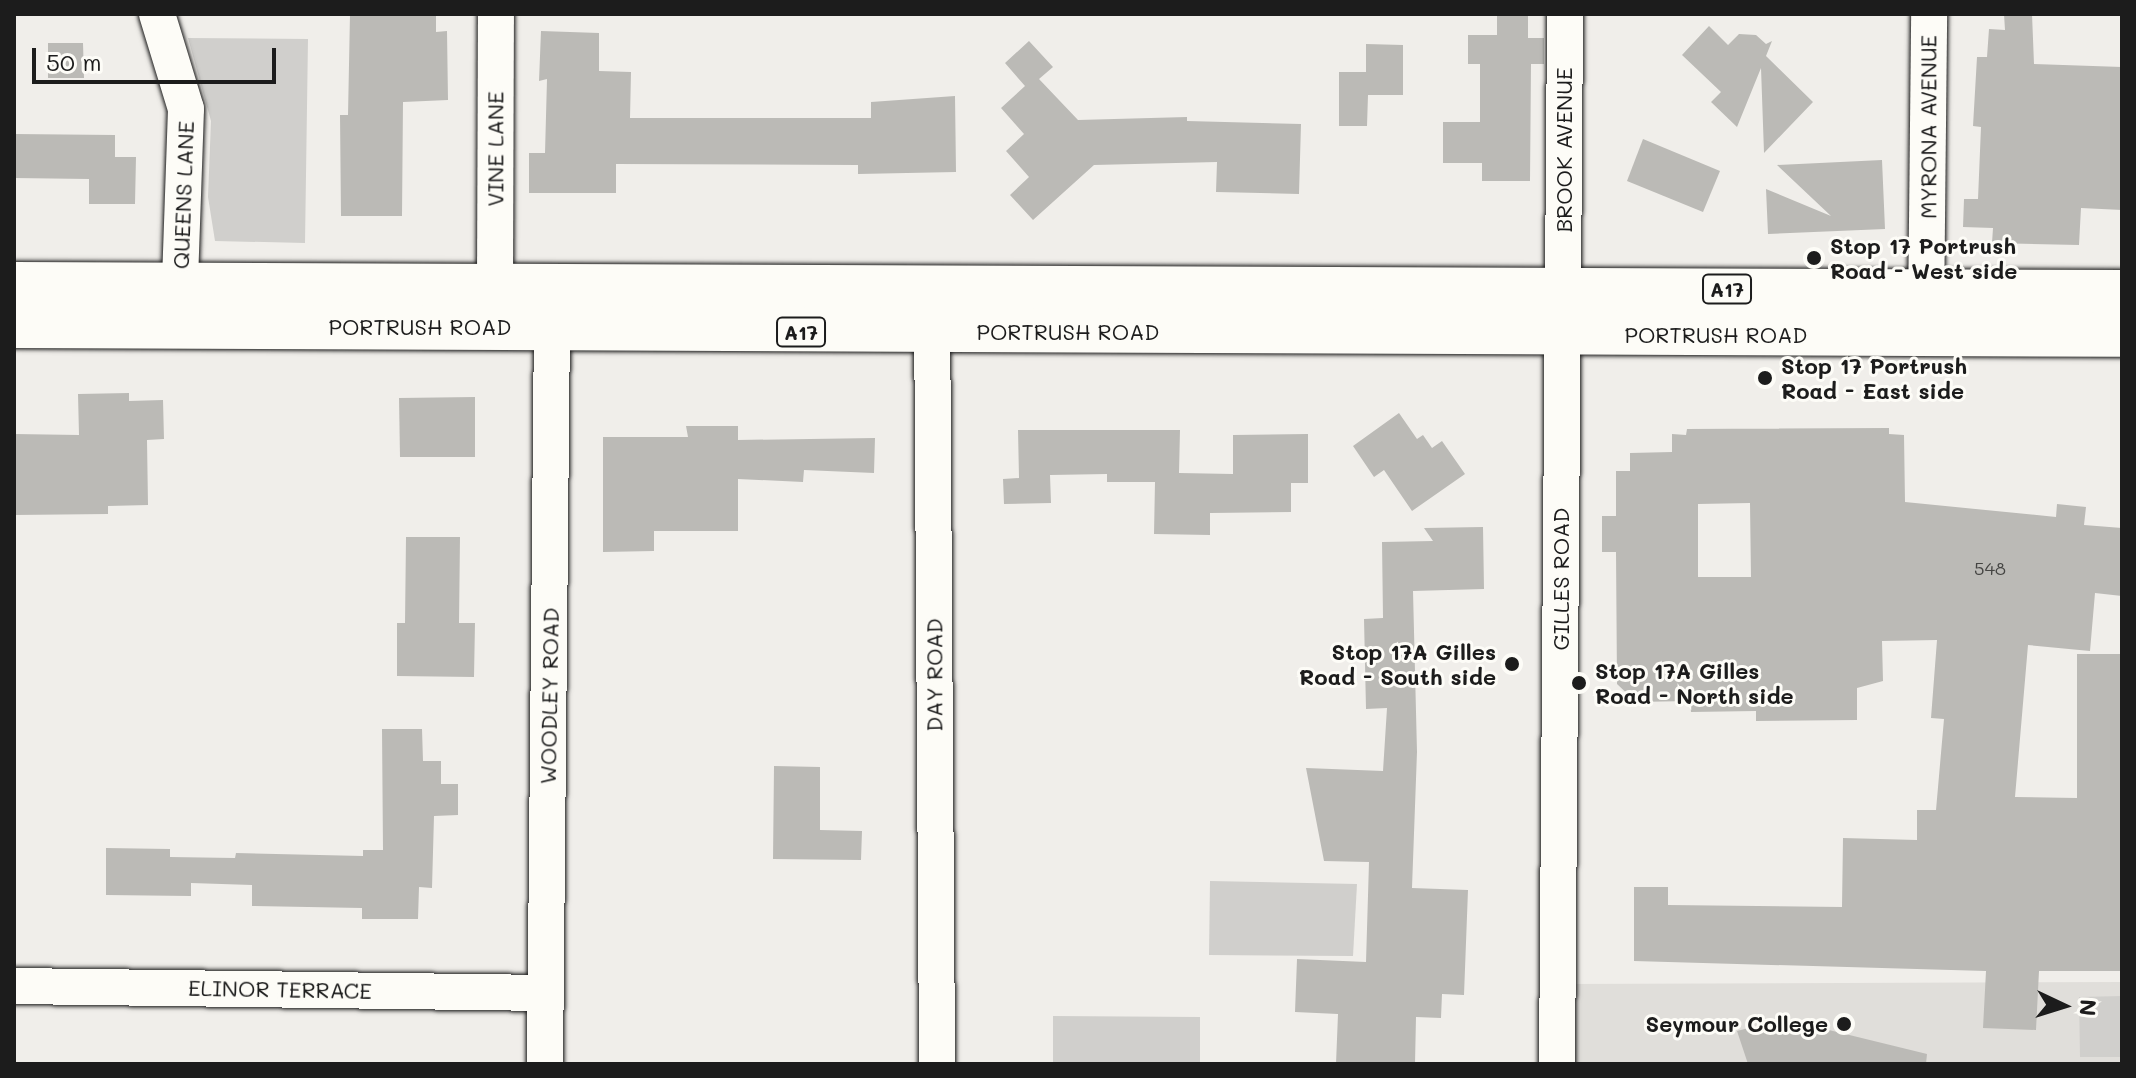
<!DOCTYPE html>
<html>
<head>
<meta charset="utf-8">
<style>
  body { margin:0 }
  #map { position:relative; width:2136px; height:1078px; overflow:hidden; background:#f0eeea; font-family:Mali,sans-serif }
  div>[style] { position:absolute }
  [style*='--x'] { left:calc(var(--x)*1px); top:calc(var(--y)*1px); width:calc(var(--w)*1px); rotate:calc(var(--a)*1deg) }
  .built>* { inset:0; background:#e0deda }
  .green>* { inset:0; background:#d0cfcc }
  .building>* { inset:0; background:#bbbab6 }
  .roads { filter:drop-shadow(0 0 2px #1c1c1c) drop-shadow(0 0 2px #1c1c1c) }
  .minor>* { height:36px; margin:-18px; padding:0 18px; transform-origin:18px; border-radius:18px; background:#fdfcf7 }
  .highway>* { height:44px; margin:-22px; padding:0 22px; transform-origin:22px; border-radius:22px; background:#fdfcf7 }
  .dots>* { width:22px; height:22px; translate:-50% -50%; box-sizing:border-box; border:4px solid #fdfcf7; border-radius:50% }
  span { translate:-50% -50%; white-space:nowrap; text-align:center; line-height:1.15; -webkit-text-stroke:6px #fdfcf7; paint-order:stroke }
  .number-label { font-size:18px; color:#444442 }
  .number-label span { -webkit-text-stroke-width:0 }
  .shield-label span { padding:2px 6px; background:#fdfcf7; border:2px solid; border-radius:6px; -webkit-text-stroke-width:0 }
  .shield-label { font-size:20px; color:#1c1c1c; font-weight:700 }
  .street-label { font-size:22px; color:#1c1c1c }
  .poi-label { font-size:22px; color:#1c1c1c; font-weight:700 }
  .left { translate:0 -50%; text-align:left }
  .right { translate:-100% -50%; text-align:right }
  .frame { position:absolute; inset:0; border:16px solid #1c1c1c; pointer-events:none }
  .north { position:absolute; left:2024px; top:966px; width:80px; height:80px; -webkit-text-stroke:6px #fdfcf7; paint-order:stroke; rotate:94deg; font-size:22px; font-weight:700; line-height:32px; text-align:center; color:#1c1c1c }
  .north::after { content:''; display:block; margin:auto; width:28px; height:36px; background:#1c1c1c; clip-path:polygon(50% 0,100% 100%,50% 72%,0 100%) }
  .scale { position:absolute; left:32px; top:48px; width:244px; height:36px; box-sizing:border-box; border:4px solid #1c1c1c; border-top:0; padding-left:10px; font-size:24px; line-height:28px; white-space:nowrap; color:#1c1c1c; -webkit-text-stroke:6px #fdfcf7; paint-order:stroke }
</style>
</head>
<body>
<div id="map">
  <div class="built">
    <i style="clip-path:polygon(2122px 982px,2122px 1064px,1565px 1064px,1566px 984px)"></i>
  </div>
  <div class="green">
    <i style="clip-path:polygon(188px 38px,308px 39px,305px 243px,215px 241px,208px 197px,211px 121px)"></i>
    <i style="clip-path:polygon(1210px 881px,1357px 884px,1353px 956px,1209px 955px)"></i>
    <i style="clip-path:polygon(2122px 996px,2122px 1057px,2080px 1057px,2079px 997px)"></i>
    <i style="clip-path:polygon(1053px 1016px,1200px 1017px,1200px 1064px,1053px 1064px)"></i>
  </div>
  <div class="building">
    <i style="clip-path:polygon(350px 14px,436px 14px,436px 32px,447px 31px,448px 100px,403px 102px,402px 216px,341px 216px,340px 115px,348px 115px)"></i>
    <i style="clip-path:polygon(1497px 14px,1528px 14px,1528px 38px,1544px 38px,1544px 64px,1531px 64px,1530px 181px,1482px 181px,1482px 163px,1443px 163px,1443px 122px,1480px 122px,1480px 64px,1468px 64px,1468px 35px,1497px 35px)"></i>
    <i style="clip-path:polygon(2004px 14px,2032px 14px,2034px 64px,2122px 67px,2122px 210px,2081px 208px,2079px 245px,1992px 243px,1993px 228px,1963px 227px,1964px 199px,1978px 199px,1981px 127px,1973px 126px,1977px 57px,1987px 57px,1989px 29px,2005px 30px)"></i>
    <i style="clip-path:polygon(1709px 26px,1728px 45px,1739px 34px,1756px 35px,1766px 44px,1772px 41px,1766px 56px,1813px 102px,1764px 153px,1761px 68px,1737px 127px,1711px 102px,1721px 92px,1682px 55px)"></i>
    <i style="clip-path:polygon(541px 31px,599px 33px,599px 71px,631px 72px,630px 118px,871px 118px,871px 102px,955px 96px,956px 172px,858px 174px,858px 165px,616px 164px,616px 193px,529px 193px,529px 153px,545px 153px,547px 79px,539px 81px)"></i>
    <i style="clip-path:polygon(1029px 41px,1053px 67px,1039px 79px,1078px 120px,1187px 117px,1187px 121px,1301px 124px,1299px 194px,1216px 192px,1217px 162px,1094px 165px,1033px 220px,1010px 195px,1029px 177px,1006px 151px,1024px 134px,1001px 108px,1025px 86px,1005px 63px)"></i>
    <i style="clip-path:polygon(48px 43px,83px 43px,84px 78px,48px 78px)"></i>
    <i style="clip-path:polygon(1366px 44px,1403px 45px,1403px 95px,1368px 95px,1367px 126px,1339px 126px,1339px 72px,1366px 72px)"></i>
    <i style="clip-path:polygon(14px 134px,115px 135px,115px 157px,136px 157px,135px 204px,89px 204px,89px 179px,14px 178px)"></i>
    <i style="clip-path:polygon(1643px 139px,1720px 171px,1703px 212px,1627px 181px)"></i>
    <i style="clip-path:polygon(1882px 160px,1885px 229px,1768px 234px,1766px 189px,1831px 216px,1777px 165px)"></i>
    <i style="clip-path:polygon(129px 393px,129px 401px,163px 400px,164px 439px,147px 440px,148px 505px,108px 506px,108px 514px,14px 515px,14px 434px,79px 435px,78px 394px)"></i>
    <i style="clip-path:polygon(475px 397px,475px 457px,400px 457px,399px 398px)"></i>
    <i style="clip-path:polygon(1399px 413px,1417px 439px,1423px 435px,1432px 448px,1442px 441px,1465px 474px,1412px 511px,1384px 470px,1374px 477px,1353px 446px)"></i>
    <i style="clip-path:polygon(686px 426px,738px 426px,738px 440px,875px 438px,874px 473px,804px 470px,803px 482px,738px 479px,738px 531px,654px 531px,654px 551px,603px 552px,603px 437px,688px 437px)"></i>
    <i style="clip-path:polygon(evenodd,1889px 428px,1889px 434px,1904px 435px,1905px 502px,2056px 517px,2057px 504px,2086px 507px,2084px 525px,2122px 528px,2122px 596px,2095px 593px,2090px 651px,2028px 645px,2015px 797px,2077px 798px,2077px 654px,2122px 654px,2122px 971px,2039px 971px,2036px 1030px,1983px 1028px,1986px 971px,1634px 961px,1634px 887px,1668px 887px,1668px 905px,1842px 907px,1843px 838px,1917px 840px,1917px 810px,1936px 810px,1944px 719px,1931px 718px,1937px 640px,1882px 641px,1883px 681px,1857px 688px,1857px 720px,1756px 721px,1756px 711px,1691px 712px,1690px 701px,1636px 702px,1617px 684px,1616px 552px,1602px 552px,1602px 516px,1616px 516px,1616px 471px,1630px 471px,1630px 453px,1672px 452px,1672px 434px,1686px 435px,1687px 429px,1889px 428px,1750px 503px,1751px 577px,1698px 577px,1698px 504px,1750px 503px)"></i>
    <i style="clip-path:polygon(1018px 430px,1180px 430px,1179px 473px,1233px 474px,1233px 435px,1308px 434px,1308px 483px,1291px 483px,1291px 512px,1210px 513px,1210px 535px,1154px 534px,1155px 482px,1107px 482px,1107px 474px,1050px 475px,1051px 503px,1004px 504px,1003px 479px,1019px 478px)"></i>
    <i style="clip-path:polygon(1483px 527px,1484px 589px,1413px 591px,1417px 752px,1412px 888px,1468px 890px,1464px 995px,1442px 994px,1441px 1018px,1416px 1017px,1415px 1064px,1336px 1064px,1338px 1014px,1295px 1012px,1297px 959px,1366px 962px,1369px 862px,1324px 861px,1306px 768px,1383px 771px,1387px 708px,1366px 709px,1364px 619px,1383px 618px,1382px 542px,1433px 541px,1424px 528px)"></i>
    <i style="clip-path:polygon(406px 537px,460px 537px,459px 623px,475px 623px,474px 677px,397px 676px,397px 623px,405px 623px)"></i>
    <i style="clip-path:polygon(382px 729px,422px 729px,423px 761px,441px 761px,441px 784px,458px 784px,458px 815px,434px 816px,432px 888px,419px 887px,418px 919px,362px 919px,362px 908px,252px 906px,252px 885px,191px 883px,191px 896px,106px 895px,106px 848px,170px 849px,170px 857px,235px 858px,236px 853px,363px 856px,363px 850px,383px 850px)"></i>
    <i style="clip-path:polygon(774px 766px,820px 767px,820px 830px,862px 831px,861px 860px,773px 859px)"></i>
    <i style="clip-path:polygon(1784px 1019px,1927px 1054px,1926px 1064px,1748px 1064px,1737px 1031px)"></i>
  </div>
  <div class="roads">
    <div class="minor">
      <i style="--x:157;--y:14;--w:99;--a:73"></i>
      <i style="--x:186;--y:109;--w:175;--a:92"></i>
      <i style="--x:495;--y:285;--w:271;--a:-89.8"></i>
      <i style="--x:932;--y:303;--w:761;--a:89.62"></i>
      <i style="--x:1926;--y:316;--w:302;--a:-89.4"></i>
      <i style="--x:14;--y:986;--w:532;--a:0.75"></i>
      <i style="--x:545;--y:1064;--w:736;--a:-89.46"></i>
      <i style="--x:1557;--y:1064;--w:1050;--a:-89.56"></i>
    </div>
    <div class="highway">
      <i style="--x:14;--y:284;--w:2108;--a:0.22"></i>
      <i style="--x:14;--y:326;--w:2108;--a:0.24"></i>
    </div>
  </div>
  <div class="dots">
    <i style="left:1814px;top:258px;background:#1c1c1c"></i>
    <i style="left:1765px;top:378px;background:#1c1c1c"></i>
    <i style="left:1512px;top:664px;background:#1c1c1c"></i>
    <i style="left:1579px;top:683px;background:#1c1c1c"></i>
    <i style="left:1844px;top:1024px;background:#1c1c1c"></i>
  </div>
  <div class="number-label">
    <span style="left:1990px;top:568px">548</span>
  </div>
  <div class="shield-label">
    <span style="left:1727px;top:289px">A17</span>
    <span style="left:801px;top:332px">A17</span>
  </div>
  <div class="street-label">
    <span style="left:1928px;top:127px;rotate:-90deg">MYRONA AVENUE</span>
    <span style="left:495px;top:149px;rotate:-90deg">VINE LANE</span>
    <span style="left:1564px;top:150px;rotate:-90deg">BROOK AVENUE</span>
    <span style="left:183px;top:195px;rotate:-88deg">QUEENS LANE</span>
    <span style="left:420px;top:327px">PORTRUSH ROAD</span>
    <span style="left:1068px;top:332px">PORTRUSH ROAD</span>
    <span style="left:1716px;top:335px">PORTRUSH ROAD</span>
    <span style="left:1561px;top:579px;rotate:-90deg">GILLES ROAD</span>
    <span style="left:934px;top:675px;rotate:-90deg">DAY ROAD</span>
    <span style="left:549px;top:696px;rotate:-89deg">WOODLEY ROAD</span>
    <span style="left:280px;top:989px;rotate:1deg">ELINOR TERRACE</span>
  </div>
  <div class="poi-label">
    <span class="left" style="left:1830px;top:258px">Stop 17 Portrush<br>Road - West side</span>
    <span class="left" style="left:1781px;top:378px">Stop 17 Portrush<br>Road - East side</span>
    <span class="right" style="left:1496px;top:664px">Stop 17A Gilles<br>Road - South side</span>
    <span class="left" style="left:1595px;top:683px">Stop 17A Gilles<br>Road - North side</span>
    <span class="right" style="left:1828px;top:1024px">Seymour College</span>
  </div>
  <div class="frame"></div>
  <div class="north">N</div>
  <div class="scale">50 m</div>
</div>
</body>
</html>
